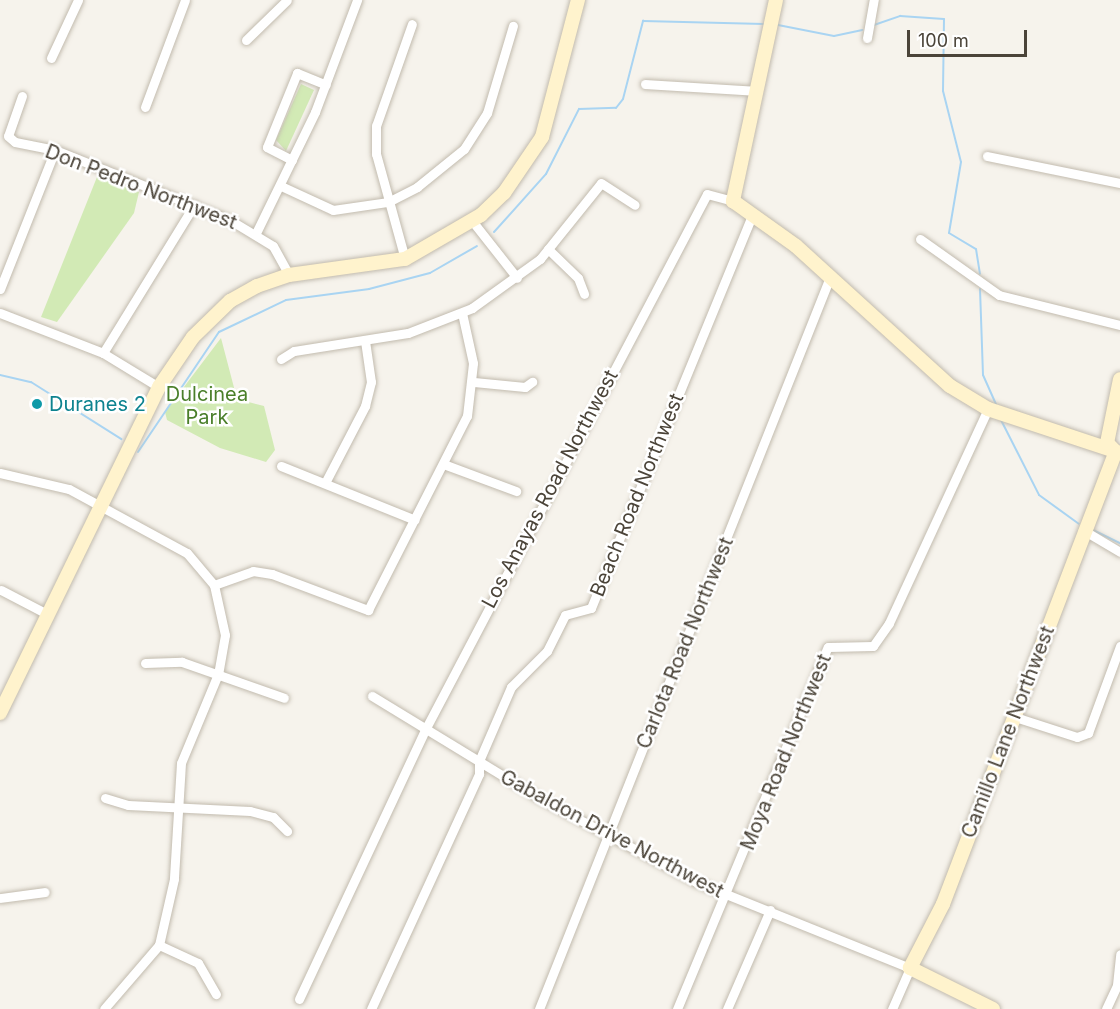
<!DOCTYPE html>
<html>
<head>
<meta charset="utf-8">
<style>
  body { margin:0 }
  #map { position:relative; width:1120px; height:1009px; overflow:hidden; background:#f6f3ec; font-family:Inter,sans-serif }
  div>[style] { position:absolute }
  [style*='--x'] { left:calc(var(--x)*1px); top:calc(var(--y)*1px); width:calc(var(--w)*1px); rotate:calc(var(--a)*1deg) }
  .green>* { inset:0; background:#d2eab5 }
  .stream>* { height:2px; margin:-1px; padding:0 1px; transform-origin:1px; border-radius:1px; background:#a9d4f2 }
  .roads { filter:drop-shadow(0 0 2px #c2bbae) drop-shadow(0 0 2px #c2bbae) }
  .street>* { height:9px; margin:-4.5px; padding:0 4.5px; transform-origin:4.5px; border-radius:4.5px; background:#fff }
  .secondary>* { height:14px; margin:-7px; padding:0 7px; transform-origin:7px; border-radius:7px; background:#fff3cd }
  .dots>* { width:16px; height:16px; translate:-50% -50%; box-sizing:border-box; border:3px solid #fff; border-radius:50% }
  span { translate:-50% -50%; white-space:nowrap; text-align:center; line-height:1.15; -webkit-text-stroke:5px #fff; paint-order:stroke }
  .street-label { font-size:20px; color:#4b4439 }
  .park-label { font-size:20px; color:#4a7f2a }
  .culture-label { font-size:20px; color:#0d838f }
  .left { translate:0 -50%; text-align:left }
  .scale { position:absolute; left:907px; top:30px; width:120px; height:27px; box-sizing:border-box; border:3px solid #4b4439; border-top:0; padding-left:8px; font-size:18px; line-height:21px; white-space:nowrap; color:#4b4439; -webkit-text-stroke:4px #fff; paint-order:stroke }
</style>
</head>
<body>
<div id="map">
  <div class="green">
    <i style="clip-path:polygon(301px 84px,314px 90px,286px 151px,276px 140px)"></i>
    <i style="clip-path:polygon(97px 177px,139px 192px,134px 213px,57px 322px,41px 317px)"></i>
    <i style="clip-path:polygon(221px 338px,237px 399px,264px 406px,275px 450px,266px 462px,220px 448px,167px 420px,165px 412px)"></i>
  </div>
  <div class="stream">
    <i style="--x:778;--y:25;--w:57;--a:11.1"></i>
    <i style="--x:834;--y:36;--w:29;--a:-12"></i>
    <i style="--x:874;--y:25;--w:28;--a:-19"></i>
    <i style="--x:900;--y:16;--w:44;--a:3.9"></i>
    <i style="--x:944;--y:19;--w:72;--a:90.8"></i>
    <i style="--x:943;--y:91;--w:73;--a:75.8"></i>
    <i style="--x:961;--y:162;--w:72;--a:99.6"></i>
    <i style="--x:949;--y:233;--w:31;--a:31"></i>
    <i style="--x:976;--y:249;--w:25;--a:81"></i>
    <i style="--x:494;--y:232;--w:78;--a:-48.1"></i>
    <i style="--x:546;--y:174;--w:73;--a:-63.1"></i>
    <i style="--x:579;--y:109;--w:37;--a:-2"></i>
    <i style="--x:616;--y:108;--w:11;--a:-52"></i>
    <i style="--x:623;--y:99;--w:81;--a:-75.6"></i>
    <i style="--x:643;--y:21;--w:122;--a:1.4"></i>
    <i style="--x:980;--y:289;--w:86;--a:88"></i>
    <i style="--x:983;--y:375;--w:32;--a:66"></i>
    <i style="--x:0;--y:375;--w:32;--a:13"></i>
    <i style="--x:31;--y:382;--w:107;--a:32.3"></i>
    <i style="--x:1001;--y:420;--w:84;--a:63.1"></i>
    <i style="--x:1039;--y:495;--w:49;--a:35.9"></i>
    <i style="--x:138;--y:452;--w:145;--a:-56"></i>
    <i style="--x:219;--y:332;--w:74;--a:-25.5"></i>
    <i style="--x:286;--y:300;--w:84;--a:-7.5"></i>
    <i style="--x:369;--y:289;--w:63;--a:-14.7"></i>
    <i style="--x:430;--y:273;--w:54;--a:-29.9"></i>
    <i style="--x:1091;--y:529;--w:32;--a:26"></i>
  </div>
  <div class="roads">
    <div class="street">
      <i style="--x:867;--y:38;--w:39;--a:-80"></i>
      <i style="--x:246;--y:40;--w:57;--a:-44.3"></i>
      <i style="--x:51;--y:58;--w:64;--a:-65"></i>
      <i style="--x:645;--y:84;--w:113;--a:3.5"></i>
      <i style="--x:22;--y:96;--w:42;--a:109.3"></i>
      <i style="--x:8;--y:136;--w:9;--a:41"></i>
      <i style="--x:15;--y:142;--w:41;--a:11.3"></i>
      <i style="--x:55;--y:150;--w:188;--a:21.8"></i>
      <i style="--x:230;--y:220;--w:50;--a:31.2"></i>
      <i style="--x:273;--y:246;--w:33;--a:61"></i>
      <i style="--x:145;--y:107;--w:114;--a:-69.5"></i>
      <i style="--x:987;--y:156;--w:136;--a:11.5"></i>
      <i style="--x:292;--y:160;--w:28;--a:-153"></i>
      <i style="--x:267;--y:147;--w:80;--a:-67.9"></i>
      <i style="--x:297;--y:73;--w:31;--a:22"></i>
      <i style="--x:281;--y:186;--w:57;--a:24.8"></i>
      <i style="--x:333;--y:210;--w:56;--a:-8.3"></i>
      <i style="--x:388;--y:202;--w:33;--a:-27"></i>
      <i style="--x:417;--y:187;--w:60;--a:-39"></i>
      <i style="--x:464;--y:149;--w:43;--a:-57.4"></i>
      <i style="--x:487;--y:113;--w:91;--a:-73.4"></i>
      <i style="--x:473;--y:222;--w:71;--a:51.8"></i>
      <i style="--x:256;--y:233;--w:135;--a:-64"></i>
      <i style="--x:315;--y:112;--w:120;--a:-69.4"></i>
      <i style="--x:920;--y:239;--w:97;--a:35.3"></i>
      <i style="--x:999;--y:295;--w:125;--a:13.9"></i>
      <i style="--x:548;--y:249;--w:42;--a:44"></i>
      <i style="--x:578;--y:278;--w:17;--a:69"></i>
      <i style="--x:405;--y:259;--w:109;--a:-105.4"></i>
      <i style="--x:376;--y:154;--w:28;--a:-90"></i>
      <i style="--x:376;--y:126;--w:108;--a:-70.6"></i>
      <i style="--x:0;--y:289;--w:149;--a:-68.4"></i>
      <i style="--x:0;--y:313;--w:110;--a:21.2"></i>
      <i style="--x:103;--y:353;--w:66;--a:31.3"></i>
      <i style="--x:103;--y:353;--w:174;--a:-58.4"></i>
      <i style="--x:281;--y:359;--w:15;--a:-32"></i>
      <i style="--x:294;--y:351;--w:115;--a:-9"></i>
      <i style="--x:408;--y:333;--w:69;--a:-21.3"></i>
      <i style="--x:472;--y:308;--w:84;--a:-35.8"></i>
      <i style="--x:540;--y:259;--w:97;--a:-51.2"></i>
      <i style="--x:601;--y:183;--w:40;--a:32.9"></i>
      <i style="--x:474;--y:382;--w:51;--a:5.6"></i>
      <i style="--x:525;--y:387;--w:9;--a:-36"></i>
      <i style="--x:446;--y:465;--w:75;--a:20.4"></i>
      <i style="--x:281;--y:466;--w:144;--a:21.9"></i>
      <i style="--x:0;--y:473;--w:71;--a:13.1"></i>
      <i style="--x:69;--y:489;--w:134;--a:28.5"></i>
      <i style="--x:187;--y:553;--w:42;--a:49.8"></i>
      <i style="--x:214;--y:585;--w:51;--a:77.6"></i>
      <i style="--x:225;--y:635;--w:40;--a:100"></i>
      <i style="--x:218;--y:674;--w:96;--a:112.6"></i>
      <i style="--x:181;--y:763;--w:116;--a:93.5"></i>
      <i style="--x:174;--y:879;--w:68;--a:102.8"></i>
      <i style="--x:159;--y:945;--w:84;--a:130.7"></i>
      <i style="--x:326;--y:481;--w:85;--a:-62.5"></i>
      <i style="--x:365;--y:406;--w:25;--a:-76"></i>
      <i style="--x:371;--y:382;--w:41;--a:-98.3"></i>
      <i style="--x:1083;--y:530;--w:43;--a:30.7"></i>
      <i style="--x:214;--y:585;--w:41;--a:-19.7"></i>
      <i style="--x:253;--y:571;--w:19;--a:9"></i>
      <i style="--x:272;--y:574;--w:103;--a:20.6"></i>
      <i style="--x:368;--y:610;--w:218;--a:-63"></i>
      <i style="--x:467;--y:416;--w:53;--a:-83.5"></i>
      <i style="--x:473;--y:363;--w:51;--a:-102.4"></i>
      <i style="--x:1;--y:590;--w:52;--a:27.6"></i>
      <i style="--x:145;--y:663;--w:37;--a:-2"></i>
      <i style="--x:182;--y:662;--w:108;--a:19.4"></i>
      <i style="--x:372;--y:696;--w:196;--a:31.4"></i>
      <i style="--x:539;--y:798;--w:178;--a:28.1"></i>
      <i style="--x:696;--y:882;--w:231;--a:21.9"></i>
      <i style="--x:910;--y:968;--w:45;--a:113.7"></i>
      <i style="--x:1015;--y:717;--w:65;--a:17.9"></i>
      <i style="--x:1077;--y:737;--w:12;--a:-20"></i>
      <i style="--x:1088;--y:733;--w:93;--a:-69.8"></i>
      <i style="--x:105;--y:798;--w:24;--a:17"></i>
      <i style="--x:128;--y:805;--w:122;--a:2.8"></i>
      <i style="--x:250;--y:811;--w:24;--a:15"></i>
      <i style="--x:273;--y:817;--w:20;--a:45"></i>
      <i style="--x:0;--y:898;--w:45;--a:-7.6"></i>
      <i style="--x:159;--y:945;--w:43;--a:24.8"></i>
      <i style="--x:198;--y:963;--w:36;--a:60"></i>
      <i style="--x:299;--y:999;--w:299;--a:-64.9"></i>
      <i style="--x:426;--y:728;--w:603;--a:-62.25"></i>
      <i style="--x:707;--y:194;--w:27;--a:15"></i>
      <i style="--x:371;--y:1009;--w:259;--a:-65.3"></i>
      <i style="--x:479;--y:774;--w:13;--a:-90"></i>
      <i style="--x:479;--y:761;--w:81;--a:-66.6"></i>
      <i style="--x:511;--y:687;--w:51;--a:-45"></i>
      <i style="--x:547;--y:651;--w:40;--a:-63.4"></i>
      <i style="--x:565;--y:615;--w:27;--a:-15"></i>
      <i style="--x:591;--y:608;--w:427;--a:-67.7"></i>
      <i style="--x:539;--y:1009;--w:788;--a:-68.32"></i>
      <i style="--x:677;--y:1009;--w:392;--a:-67.4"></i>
      <i style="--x:828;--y:647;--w:45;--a:-1.3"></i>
      <i style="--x:873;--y:646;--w:28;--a:-55"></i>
      <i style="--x:889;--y:623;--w:236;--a:-65.2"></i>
      <i style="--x:727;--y:1009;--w:108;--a:-66.5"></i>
      <i style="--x:1106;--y:1009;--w:26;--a:-65"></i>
      <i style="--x:1117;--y:985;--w:31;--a:-84"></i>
    </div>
    <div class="secondary">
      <i style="--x:776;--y:0;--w:206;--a:102.1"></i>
      <i style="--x:733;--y:201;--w:77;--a:35.5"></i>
      <i style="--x:796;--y:246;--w:208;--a:42.3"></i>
      <i style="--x:950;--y:386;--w:44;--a:31.2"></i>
      <i style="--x:988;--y:409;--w:134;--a:18.3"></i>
      <i style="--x:0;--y:713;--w:363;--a:-64"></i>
      <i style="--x:159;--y:387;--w:60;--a:-55.8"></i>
      <i style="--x:193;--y:337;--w:52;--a:-44.2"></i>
      <i style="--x:230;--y:301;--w:31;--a:-29"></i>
      <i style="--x:257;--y:286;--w:34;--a:-19"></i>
      <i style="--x:289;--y:275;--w:117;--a:-7.9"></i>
      <i style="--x:405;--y:259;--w:88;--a:-30.1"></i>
      <i style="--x:481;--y:215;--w:32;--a:-44"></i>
      <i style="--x:504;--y:193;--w:68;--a:-55.8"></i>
      <i style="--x:542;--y:137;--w:142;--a:-75.3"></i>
      <i style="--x:993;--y:1009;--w:93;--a:-153.7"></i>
      <i style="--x:910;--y:968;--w:72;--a:-62.7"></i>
      <i style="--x:943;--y:904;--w:484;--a:-69.1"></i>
      <i style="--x:1116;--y:452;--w:13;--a:-135"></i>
      <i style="--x:1107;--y:443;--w:65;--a:-78.5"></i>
    </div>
  </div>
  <div class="dots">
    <i style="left:37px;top:404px;background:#0f9aa8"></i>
  </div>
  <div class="street-label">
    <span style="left:141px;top:187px;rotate:21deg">Don Pedro Northwest</span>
    <span style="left:550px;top:489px;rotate:-62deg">Los Anayas Road Northwest</span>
    <span style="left:637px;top:495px;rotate:-68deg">Beach Road Northwest</span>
    <span style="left:685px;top:643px;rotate:-68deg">Carlota Road Northwest</span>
    <span style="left:1008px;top:732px;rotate:-69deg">Camillo Lane Northwest</span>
    <span style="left:786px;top:752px;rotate:-68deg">Moya Road Northwest</span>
    <span style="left:612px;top:834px;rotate:28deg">Gabaldon Drive Northwest</span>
  </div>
  <div class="park-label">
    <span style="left:207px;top:406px">Dulcinea<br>Park</span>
  </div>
  <div class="culture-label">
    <span class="left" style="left:49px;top:404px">Duranes 2</span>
  </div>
  <div class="scale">100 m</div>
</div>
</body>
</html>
